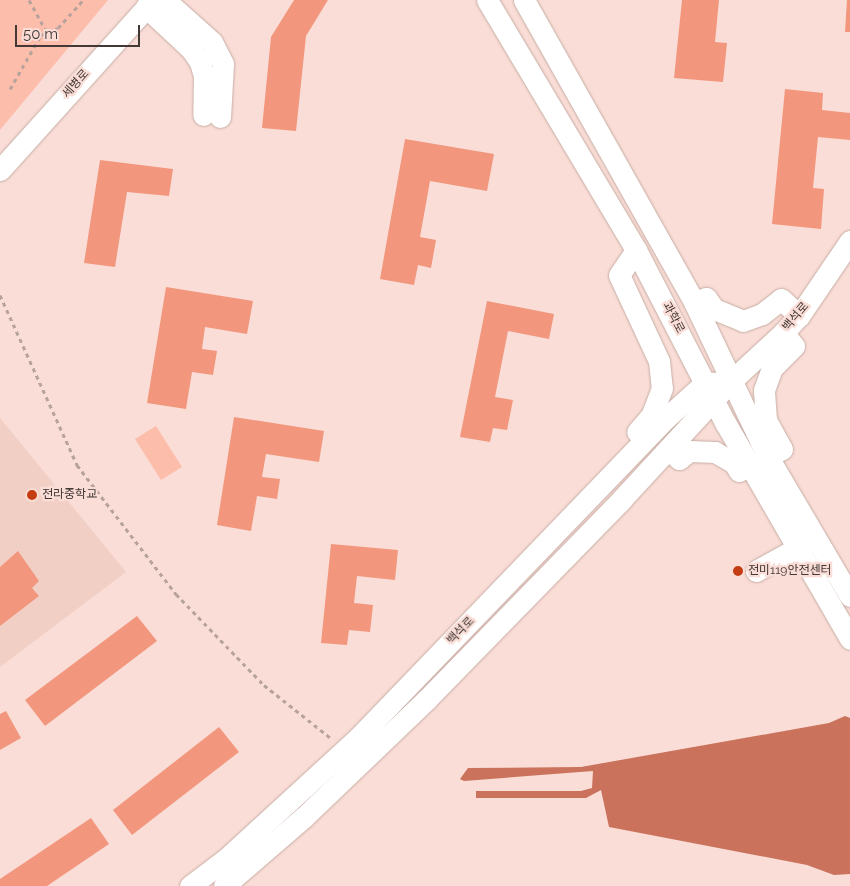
<!DOCTYPE html>
<html>
<head>
<meta charset="utf-8">
<style>
  body { margin:0 }
  #map { position:relative; width:850px; height:886px; overflow:hidden; background:#f9ddd6; font-family:Raleway,"Noto Sans KR",sans-serif }
  div>[style] { position:absolute }
  [style*='--x'] { left:calc(var(--x)*1px); top:calc(var(--y)*1px); width:calc(var(--w)*1px); rotate:calc(var(--a)*1deg) }
  .built>* { inset:0; background:#f2cfc5 }
  .green>* { inset:0; background:#fdbdab }
  .water>* { inset:0; background:#ca725b }
  .building>* { inset:0; background:#f2977e }
  .path>* { height:3px; margin-top:-1.5px; transform-origin:0; background:repeating-linear-gradient(90deg,#b8a29d 0 4px,transparent 0 8px) }
  .roads { filter:drop-shadow(0 0 1px #c7ada5) drop-shadow(0 0 1px #c7ada5) }
  .minor>* { height:21px; margin:-10.5px; padding:0 10.5px; transform-origin:10.5px; border-radius:10.5px; background:#fff }
  .dots>* { width:14px; height:14px; translate:-50% -50%; box-sizing:border-box; border:2px solid #f9ddd6; border-radius:50% }
  span { translate:-50% -50%; white-space:nowrap; text-align:center; line-height:1.15; -webkit-text-stroke:4.5px #f9ddd6; paint-order:stroke }
  .street-label { font-size:12px; color:#433835 }
  .poi-label { font-size:12px; color:#433835 }
  .left { translate:0 -50%; text-align:left }
  .scale { position:absolute; left:15px; top:25px; width:125px; height:22px; box-sizing:border-box; border:2px solid #433835; border-top:0; padding-left:6px; font-size:15px; line-height:18px; white-space:nowrap; color:#433835; -webkit-text-stroke:4px #f9ddd6; paint-order:stroke }
</style>
</head>
<body>
<div id="map">
  <div class="built">
    <i style="clip-path:polygon(0 418px,126px 572px,0 667px)"></i>
  </div>
  <div class="green">
    <i style="clip-path:polygon(0 0,108px 0,0 130px)"></i>
    <i style="clip-path:polygon(156px 426px,182px 467px,161px 480px,135px 439px)"></i>
  </div>
  <div class="water">
    <i style="clip-path:polygon(845px 716px,850px 718px,850px 874px,834px 875px,807px 865px,609px 827px,601px 790px,586px 798px,476px 798px,476px 791px,581px 791px,592px 788px,593px 771px,464px 781px,460px 779px,468px 768px,581px 767px,829px 723px)"></i>
  </div>
  <div class="building">
    <i style="clip-path:polygon(294px 0,328px 0,306px 36px,296px 131px,262px 128px,271px 37px)"></i>
    <i style="clip-path:polygon(682px 0,719px 0,715px 42px,727px 43px,723px 82px,674px 78px)"></i>
    <i style="clip-path:polygon(847px 0,850px 0,850px 32px,845px 32px)"></i>
    <i style="clip-path:polygon(785px 89px,823px 93px,822px 110px,850px 113px,850px 140px,818px 137px,813px 188px,824px 189px,821px 229px,772px 224px)"></i>
    <i style="clip-path:polygon(405px 139px,494px 154px,487px 191px,430px 181px,420px 237px,436px 240px,431px 268px,418px 265px,414px 285px,380px 279px)"></i>
    <i style="clip-path:polygon(100px 160px,173px 169px,169px 196px,127px 192px,115px 267px,84px 263px)"></i>
    <i style="clip-path:polygon(166px 287px,253px 301px,247px 334px,205px 327px,202px 349px,217px 351px,213px 375px,192px 372px,186px 409px,147px 403px)"></i>
    <i style="clip-path:polygon(487px 301px,554px 314px,549px 339px,508px 331px,495px 397px,513px 400px,507px 430px,493px 428px,490px 442px,460px 437px)"></i>
    <i style="clip-path:polygon(234px 417px,324px 431px,319px 462px,266px 454px,262px 477px,280px 479px,277px 499px,257px 496px,251px 531px,217px 525px)"></i>
    <i style="clip-path:polygon(331px 544px,398px 550px,395px 580px,357px 576px,354px 603px,373px 605px,370px 632px,349px 630px,347px 645px,321px 643px)"></i>
    <i style="clip-path:polygon(18px 551px,39px 581px,32px 588px,39px 596px,0 626px,0 567px)"></i>
    <i style="clip-path:polygon(137px 616px,157px 641px,45px 726px,25px 700px)"></i>
    <i style="clip-path:polygon(6px 711px,21px 738px,0 750px,0 714px)"></i>
    <i style="clip-path:polygon(219px 727px,239px 752px,132px 835px,113px 810px)"></i>
    <i style="clip-path:polygon(91px 818px,109px 844px,47px 886px,0 886px,0 879px)"></i>
  </div>
  <div class="path">
    <i style="--x:29;--y:0;--w:38;--a:61"></i>
    <i style="--x:10;--y:89;--w:62;--a:-60.1"></i>
    <i style="--x:41;--y:35;--w:18;--a:-22"></i>
    <i style="--x:58;--y:28;--w:38;--a:-48"></i>
    <i style="--x:0;--y:295;--w:187;--a:65.6"></i>
    <i style="--x:77;--y:465;--w:163;--a:52.5"></i>
    <i style="--x:176;--y:594;--w:127;--a:46"></i>
    <i style="--x:264;--y:685;--w:87;--a:38.5"></i>
  </div>
  <div class="roads">
    <div class="minor">
      <i style="--x:165;--y:0;--w:63;--a:41.8"></i>
      <i style="--x:212;--y:42;--w:25;--a:63"></i>
      <i style="--x:223;--y:64;--w:53;--a:93.2"></i>
      <i style="--x:487;--y:0;--w:291;--a:59.2"></i>
      <i style="--x:636;--y:250;--w:196;--a:62.7"></i>
      <i style="--x:726;--y:424;--w:248;--a:60"></i>
      <i style="--x:524;--y:0;--w:347;--a:60.6"></i>
      <i style="--x:694;--y:302;--w:172;--a:64.5"></i>
      <i style="--x:768;--y:457;--w:161;--a:59.5"></i>
      <i style="--x:146;--y:7;--w:62;--a:43"></i>
      <i style="--x:191;--y:49;--w:16;--a:55"></i>
      <i style="--x:200;--y:62;--w:15;--a:74"></i>
      <i style="--x:204;--y:76;--w:39;--a:91"></i>
      <i style="--x:0;--y:170;--w:229;--a:-48"></i>
      <i style="--x:636;--y:250;--w:30;--a:124"></i>
      <i style="--x:619;--y:275;--w:95;--a:65.1"></i>
      <i style="--x:659;--y:361;--w:27;--a:84"></i>
      <i style="--x:662;--y:388;--w:30;--a:111"></i>
      <i style="--x:651;--y:416;--w:21;--a:131"></i>
      <i style="--x:694;--y:302;--w:13;--a:-18"></i>
      <i style="--x:706;--y:298;--w:14;--a:54"></i>
      <i style="--x:714;--y:309;--w:31;--a:22"></i>
      <i style="--x:743;--y:321;--w:20;--a:-20"></i>
      <i style="--x:762;--y:314;--w:24;--a:-38"></i>
      <i style="--x:781;--y:299;--w:25;--a:43"></i>
      <i style="--x:668;--y:449;--w:15;--a:42"></i>
      <i style="--x:679;--y:459;--w:13;--a:-39"></i>
      <i style="--x:689;--y:451;--w:26;--a:2"></i>
      <i style="--x:715;--y:452;--w:22;--a:30"></i>
      <i style="--x:734;--y:463;--w:9;--a:58"></i>
      <i style="--x:739;--y:471;--w:11;--a:-27"></i>
      <i style="--x:768;--y:457;--w:16;--a:-30"></i>
      <i style="--x:782;--y:449;--w:33;--a:-119"></i>
      <i style="--x:766;--y:420;--w:30;--a:-94"></i>
      <i style="--x:764;--y:390;--w:23;--a:-70"></i>
      <i style="--x:772;--y:368;--w:31;--a:-45"></i>
      <i style="--x:794;--y:346;--w:17;--a:-130"></i>
      <i style="--x:756;--y:571;--w:60;--a:-29.1"></i>
      <i style="--x:190;--y:886;--w:46;--a:-37.1"></i>
      <i style="--x:227;--y:858;--w:178;--a:-42.5"></i>
      <i style="--x:358;--y:738;--w:443;--a:-46.1"></i>
      <i style="--x:665;--y:419;--w:54;--a:-42"></i>
      <i style="--x:705;--y:383;--w:25;--a:-2"></i>
      <i style="--x:224;--y:886;--w:106;--a:-40.8"></i>
      <i style="--x:304;--y:817;--w:170;--a:-43.8"></i>
      <i style="--x:427;--y:699;--w:279;--a:-45.7"></i>
      <i style="--x:622;--y:499;--w:159;--a:-47.3"></i>
      <i style="--x:730;--y:382;--w:72;--a:-42.8"></i>
      <i style="--x:783;--y:333;--w:23;--a:-47"></i>
      <i style="--x:799;--y:316;--w:91;--a:-55.8"></i>
    </div>
  </div>
  <div class="dots">
    <i style="left:32px;top:495px;background:#c43c11"></i>
    <i style="left:738px;top:571px;background:#c43c11"></i>
  </div>
  <div class="street-label">
    <span style="left:76px;top:84px;rotate:-48deg">세병로</span>
    <span style="left:796px;top:317px;rotate:-50deg">백석로</span>
    <span style="left:673px;top:318px;rotate:62deg">과학로</span>
    <span style="left:461px;top:631px;rotate:-46deg">백석로</span>
  </div>
  <div class="poi-label">
    <span class="left" style="left:42px;top:495px">전라중학교</span>
    <span class="left" style="left:748px;top:571px">전미119안전센터</span>
  </div>
  <div class="scale">50 m</div>
</div>
</body>
</html>
